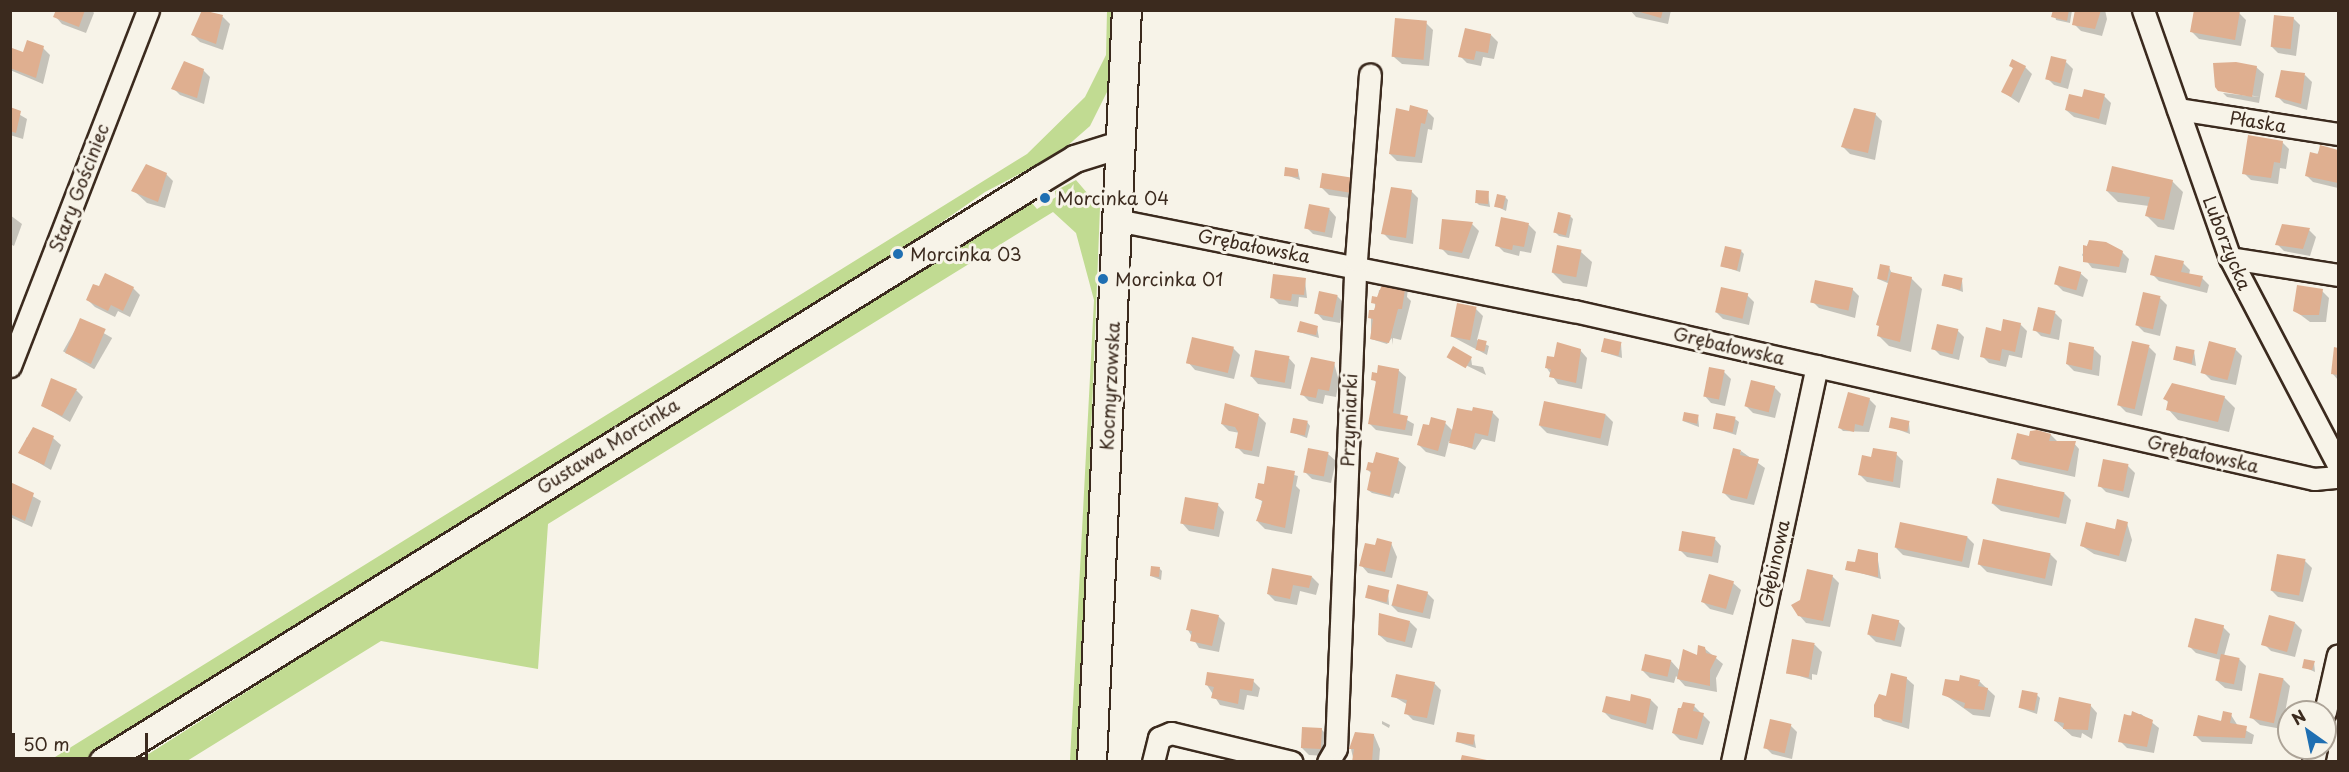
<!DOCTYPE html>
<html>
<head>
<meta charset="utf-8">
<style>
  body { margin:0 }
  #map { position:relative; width:2349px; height:772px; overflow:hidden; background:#f7f3e8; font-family:"Playpen Sans",sans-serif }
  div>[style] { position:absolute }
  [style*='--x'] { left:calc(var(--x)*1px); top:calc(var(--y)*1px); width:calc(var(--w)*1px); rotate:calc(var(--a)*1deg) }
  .green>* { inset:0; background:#c1db92 }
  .shadow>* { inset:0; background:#0003; transform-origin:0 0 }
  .building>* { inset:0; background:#dfaf90; transform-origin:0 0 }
  .roads { filter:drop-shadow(2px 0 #3b2a1e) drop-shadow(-2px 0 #3b2a1e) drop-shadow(0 2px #3b2a1e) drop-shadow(0 -2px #3b2a1e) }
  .minor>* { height:21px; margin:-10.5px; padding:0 10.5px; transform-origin:10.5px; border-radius:10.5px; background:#f7f3e8 }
  .tertiary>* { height:26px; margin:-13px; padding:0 13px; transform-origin:13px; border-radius:13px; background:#f7f3e8 }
  .secondary>* { height:28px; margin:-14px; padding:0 14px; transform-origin:14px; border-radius:14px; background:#f7f3e8 }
  .dots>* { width:16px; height:16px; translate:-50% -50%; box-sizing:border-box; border:3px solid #f7f3e8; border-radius:50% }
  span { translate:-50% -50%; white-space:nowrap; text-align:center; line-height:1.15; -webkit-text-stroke:6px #f7f3e8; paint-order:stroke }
  .street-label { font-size:18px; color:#3b2a1e }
  .poi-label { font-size:18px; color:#3b2a1e }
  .left { translate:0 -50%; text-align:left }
  .frame { position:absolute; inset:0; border:12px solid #3b2a1e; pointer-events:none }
  .north { position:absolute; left:2277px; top:700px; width:60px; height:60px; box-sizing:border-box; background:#f7f3e8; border:2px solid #aca397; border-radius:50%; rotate:327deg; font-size:16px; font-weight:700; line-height:24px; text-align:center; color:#3b2a1e }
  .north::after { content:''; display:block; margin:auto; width:21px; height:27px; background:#1f6fb2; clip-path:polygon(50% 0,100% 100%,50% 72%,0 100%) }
  .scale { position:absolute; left:12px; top:733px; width:136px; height:27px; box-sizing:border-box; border:3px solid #3b2a1e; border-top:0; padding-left:8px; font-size:18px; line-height:21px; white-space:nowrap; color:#3b2a1e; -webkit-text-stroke:4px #f7f3e8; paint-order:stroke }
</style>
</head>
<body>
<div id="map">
  <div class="green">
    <i style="clip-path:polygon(1107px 11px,1115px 11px,1107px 92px,1090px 126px,1058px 154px,985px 192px,867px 274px,84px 761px,47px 762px,1027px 154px,1085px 97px,1106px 55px)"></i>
    <i style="clip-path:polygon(1076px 180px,1100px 208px,1078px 761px,1070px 761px,1094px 300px,1076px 233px,1053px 212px,548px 524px,538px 669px,381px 641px,187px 761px,136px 762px,552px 498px,1031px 202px,1037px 209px,1056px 197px,1055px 191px)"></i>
  </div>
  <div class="shadow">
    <i style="clip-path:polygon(58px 10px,92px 10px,94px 13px,86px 33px,62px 24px,55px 16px)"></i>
    <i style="clip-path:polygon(203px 10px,223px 17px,230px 24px,223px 50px,200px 42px,193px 35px)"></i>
    <i style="clip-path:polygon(1630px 10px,1671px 10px,1668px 24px,1636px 17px)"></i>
    <i style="clip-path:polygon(2054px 10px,2072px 10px,2070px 23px,2056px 20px)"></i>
    <i style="clip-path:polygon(2076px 10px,2105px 10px,2107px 19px,2102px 36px,2081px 31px,2074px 24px)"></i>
    <i style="clip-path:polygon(2195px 10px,2239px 13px,2246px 20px,2241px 46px,2199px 39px,2192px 32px)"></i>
    <i style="clip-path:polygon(2293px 18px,2300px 25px,2296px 56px,2278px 53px,2271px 46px)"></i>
    <i style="clip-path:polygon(1426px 23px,1433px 30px,1429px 66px,1402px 64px,1394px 57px)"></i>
    <i style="clip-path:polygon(1491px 35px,1498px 42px,1494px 59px,1483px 57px,1481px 66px,1467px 63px,1460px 56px)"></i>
    <i style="clip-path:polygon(43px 48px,50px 55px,43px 84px,10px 70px,13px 50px,23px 54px)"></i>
    <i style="clip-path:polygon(2066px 62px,2073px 69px,2068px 89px,2054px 85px,2047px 78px)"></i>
    <i style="clip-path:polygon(2011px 66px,2025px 67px,2032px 74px,2019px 103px,2003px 92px,2014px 69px)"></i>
    <i style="clip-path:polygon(2256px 67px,2264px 74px,2259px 103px,2227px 97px,2223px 93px,2260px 97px,2219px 90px)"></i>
    <i style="clip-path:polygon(203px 70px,210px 77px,204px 104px,180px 95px,173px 88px)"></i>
    <i style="clip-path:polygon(2305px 75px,2312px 82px,2307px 110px,2284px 103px,2277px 96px)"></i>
    <i style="clip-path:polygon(2104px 96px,2111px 103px,2106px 125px,2074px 117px,2066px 110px,2083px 99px)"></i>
    <i style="clip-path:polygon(10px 109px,27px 119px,23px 139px,10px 135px)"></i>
    <i style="clip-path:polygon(1427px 111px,1434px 118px,1432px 130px,1428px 129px,1422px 163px,1397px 161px,1390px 154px,1410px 112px)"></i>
    <i style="clip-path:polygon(1875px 114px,1882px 121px,1875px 160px,1850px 154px,1843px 147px)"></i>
    <i style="clip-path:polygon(2282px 142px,2289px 149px,2286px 169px,2280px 168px,2278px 184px,2251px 180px,2244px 173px)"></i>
    <i style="clip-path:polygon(2321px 147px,2338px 151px,2338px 188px,2313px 182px,2306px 175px)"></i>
    <i style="clip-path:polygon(1298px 170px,1300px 180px,1286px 175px)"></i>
    <i style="clip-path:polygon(166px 174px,173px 181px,165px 208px,147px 203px,133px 190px)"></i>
    <i style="clip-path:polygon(1352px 179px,1357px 199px,1329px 195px,1322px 188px)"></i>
    <i style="clip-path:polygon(2172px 181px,2183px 192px,2174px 230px,2158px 227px,2147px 216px,2149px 206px,2118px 202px,2107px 191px)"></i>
    <i style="clip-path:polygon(1411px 191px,1418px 198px,1413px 244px,1390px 240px,1383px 233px)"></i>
    <i style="clip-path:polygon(1488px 193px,1490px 207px,1479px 205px,1476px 202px)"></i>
    <i style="clip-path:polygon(1505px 197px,1508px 200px,1506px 211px,1496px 206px)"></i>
    <i style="clip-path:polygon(1329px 209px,1336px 217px,1332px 238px,1313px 234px,1306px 227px)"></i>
    <i style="clip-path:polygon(10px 215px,22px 224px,14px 246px,10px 244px)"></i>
    <i style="clip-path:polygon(1570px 216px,1573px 219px,1569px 238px,1559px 236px,1555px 232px)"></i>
    <i style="clip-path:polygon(1502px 219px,1529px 225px,1536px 232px,1531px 253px,1520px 251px,1519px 256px,1504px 252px,1497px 245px)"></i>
    <i style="clip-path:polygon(1472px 224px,1479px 231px,1469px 259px,1448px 255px,1441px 248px)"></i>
    <i style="clip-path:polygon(2309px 230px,2316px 237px,2310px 256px,2284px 251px,2277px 244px)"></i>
    <i style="clip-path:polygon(2089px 242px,2122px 252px,2129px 259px,2126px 273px,2092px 268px,2082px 255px)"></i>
    <i style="clip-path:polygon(1741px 251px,1744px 254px,1740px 272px,1722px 266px)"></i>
    <i style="clip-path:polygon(1581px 252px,1592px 262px,1587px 287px,1563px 283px,1552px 272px)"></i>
    <i style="clip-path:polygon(2183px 263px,2190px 270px,2189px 275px,2202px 278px,2209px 285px,2207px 293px,2159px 281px,2152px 274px)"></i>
    <i style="clip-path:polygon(1889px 267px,1892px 274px,1911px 278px,1922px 289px,1911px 352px,1889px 346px,1878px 335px,1890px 284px,1878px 279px)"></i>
    <i style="clip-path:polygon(2080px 273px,2088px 280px,2083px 297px,2063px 291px,2056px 284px)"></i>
    <i style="clip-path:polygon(1305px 280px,1307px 298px,1299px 297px,1298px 307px,1279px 304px,1272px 297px)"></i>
    <i style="clip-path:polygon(1962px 280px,1963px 292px,1943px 285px)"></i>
    <i style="clip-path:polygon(100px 288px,133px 288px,140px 295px,130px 317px,118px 311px,115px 317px,95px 307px,88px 300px)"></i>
    <i style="clip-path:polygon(1384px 288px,1408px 288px,1407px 297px,1411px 301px,1401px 340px,1393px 338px,1392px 345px,1392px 338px,1387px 344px,1371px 339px,1371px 311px,1376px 312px,1374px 298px,1378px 298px,1379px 290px,1387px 291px)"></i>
    <i style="clip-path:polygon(1852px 289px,1859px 296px,1855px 318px,1819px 308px,1812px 301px)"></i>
    <i style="clip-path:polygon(2322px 291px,2329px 298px,2326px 322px,2310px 322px,2294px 310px)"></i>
    <i style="clip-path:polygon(1747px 295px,1754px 302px,1749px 325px,1723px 319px,1716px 312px)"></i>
    <i style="clip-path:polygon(1337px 296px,1344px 303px,1340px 323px,1323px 320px,1316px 312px)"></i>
    <i style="clip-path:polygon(2160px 298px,2167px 305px,2160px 336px,2144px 332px,2137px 325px)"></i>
    <i style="clip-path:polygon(1476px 309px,1483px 316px,1477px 340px,1489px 346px,1487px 355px,1451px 336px)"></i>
    <i style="clip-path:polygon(2055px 313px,2062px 320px,2059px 340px,2041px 336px,2034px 329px)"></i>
    <i style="left:81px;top:320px;width:36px;height:36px;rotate:30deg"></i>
    <i style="clip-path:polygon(2020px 324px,2027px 331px,2022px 358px,2009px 355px,2006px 367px,1989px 363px,1982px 356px,2002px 332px)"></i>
    <i style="clip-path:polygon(1317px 327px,1319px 338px,1299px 332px)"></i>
    <i style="clip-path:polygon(1957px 330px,1964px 337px,1959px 360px,1940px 355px,1933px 348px)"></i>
    <i style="clip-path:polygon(1621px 343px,1622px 358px,1603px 352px)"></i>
    <i style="clip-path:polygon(2149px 347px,2156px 354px,2142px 416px,2126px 412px,2119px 405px)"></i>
    <i style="clip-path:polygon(1233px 348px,1240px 355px,1234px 379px,1195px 370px,1188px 362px)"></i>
    <i style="clip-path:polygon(2094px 349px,2101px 356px,2099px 376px,2074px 371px,2067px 364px)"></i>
    <i style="clip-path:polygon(2235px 349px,2242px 356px,2236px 385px,2211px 380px,2204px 373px)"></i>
    <i style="clip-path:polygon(2336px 349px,2338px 349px,2338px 380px,2332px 373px)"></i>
    <i style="clip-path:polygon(1580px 350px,1587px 358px,1582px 389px,1558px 384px,1546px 367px,1555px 359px)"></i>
    <i style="clip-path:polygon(2194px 351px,2196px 366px,2175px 360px)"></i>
    <i style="clip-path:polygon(1288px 357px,1295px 365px,1291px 389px,1258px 384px,1251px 376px)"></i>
    <i style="clip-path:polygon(1449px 357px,1471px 358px,1472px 365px,1483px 367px,1486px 375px)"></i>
    <i style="clip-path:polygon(1334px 363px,1339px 381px,1336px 397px,1325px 395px,1323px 404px,1309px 401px,1302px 394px)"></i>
    <i style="clip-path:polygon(1398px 370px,1406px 377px,1400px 416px,1414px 424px,1412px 436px,1376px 430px,1369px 423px,1377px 383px,1373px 379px)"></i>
    <i style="clip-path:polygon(1724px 372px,1731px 379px,1725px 406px,1711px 403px,1704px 395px)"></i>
    <i style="clip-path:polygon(1774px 387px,1781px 394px,1775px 418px,1753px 413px,1746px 406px)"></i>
    <i style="clip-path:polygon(76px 390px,83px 397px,70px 422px,43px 406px)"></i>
    <i style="clip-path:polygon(2224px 397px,2235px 408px,2229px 432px,2178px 420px,2168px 409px,2169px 403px,2165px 399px)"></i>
    <i style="clip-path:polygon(1869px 399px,1876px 406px,1869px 432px,1843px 431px,1840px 428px)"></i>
    <i style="clip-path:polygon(1226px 404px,1259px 416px,1266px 423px,1259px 457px,1244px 454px,1237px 447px,1240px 433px,1229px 431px,1222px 424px)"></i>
    <i style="clip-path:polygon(1458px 410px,1492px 412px,1499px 419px,1495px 442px,1482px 439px,1475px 450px,1449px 441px,1445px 457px,1426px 452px,1419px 445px,1430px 427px,1445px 423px,1453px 431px)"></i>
    <i style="clip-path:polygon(1606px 415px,1613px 422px,1608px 446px,1547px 433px,1540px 426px)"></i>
    <i style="clip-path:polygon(1698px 416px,1699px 427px,1683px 421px)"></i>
    <i style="clip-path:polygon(1735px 419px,1739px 422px,1736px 435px,1714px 428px)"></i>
    <i style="clip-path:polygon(1307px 422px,1310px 426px,1307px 438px,1291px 432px)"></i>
    <i style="clip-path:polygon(1909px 423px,1910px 434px,1891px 427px)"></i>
    <i style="clip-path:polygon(2051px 435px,2058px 442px,2073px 442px,2079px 449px,2075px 477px,2020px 465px,2013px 458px,2030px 438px)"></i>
    <i style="clip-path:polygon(27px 437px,53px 438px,61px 445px,51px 470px,20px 452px)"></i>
    <i style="clip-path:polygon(1741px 451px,1765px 468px,1754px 505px,1731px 500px,1724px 493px)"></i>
    <i style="clip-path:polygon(1328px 454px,1336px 461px,1331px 483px,1312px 479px,1305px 472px)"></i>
    <i style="clip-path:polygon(1896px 454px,1903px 461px,1900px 488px,1867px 482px,1860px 475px,1872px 458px)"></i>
    <i style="clip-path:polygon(1398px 460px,1406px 467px,1399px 494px,1395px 493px,1393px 498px,1372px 493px,1368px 490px,1372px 474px,1367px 469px)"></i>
    <i style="clip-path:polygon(2128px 466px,2135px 473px,2129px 498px,2106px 492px,2099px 485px)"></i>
    <i style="clip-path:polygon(1268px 468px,1298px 476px,1296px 486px,1300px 490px,1292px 534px,1265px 529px,1258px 522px,1262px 501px,1257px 498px,1265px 486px)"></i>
    <i style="clip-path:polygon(10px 483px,41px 501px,32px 527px,10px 517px)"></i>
    <i style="clip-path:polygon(2064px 493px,2071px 500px,2066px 524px,2001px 511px,1993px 504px)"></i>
    <i style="clip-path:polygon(1217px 504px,1224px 512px,1219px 537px,1189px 531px,1182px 523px)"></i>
    <i style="clip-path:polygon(2127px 523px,2132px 540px,2126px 562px,2094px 554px,2082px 546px)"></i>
    <i style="clip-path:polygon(1967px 537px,1974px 544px,1969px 568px,1903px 555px,1896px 548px)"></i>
    <i style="clip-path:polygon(1714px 538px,1721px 546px,1718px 563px,1687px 557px,1680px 550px)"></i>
    <i style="clip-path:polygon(1391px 543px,1397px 557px,1392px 578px,1368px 573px,1361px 565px,1380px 548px)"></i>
    <i style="clip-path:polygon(1877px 554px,1881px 579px,1847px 569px,1856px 564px)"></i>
    <i style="clip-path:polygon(2050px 554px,2057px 561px,2052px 586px,1987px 572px,1980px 565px)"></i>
    <i style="clip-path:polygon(2305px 561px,2312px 568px,2303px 602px,2278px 597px,2271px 590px)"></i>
    <i style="clip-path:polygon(1159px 568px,1162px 571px,1161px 580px,1151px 576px)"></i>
    <i style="clip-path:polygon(1832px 576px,1839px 583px,1830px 627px,1806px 623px,1799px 615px)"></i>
    <i style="clip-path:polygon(1312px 577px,1319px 584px,1316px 595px,1300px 591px,1297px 605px,1275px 601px,1268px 594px)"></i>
    <i style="clip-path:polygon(1733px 583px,1741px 590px,1733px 615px,1710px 609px,1703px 602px)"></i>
    <i style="clip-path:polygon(1388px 591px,1389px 605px,1367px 598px)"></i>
    <i style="clip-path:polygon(1427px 593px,1434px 600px,1430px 619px,1398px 612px,1391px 605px)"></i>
    <i style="clip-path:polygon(1218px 616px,1225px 623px,1219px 652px,1199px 648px,1188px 630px)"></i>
    <i style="clip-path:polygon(1898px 621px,1905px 628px,1901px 647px,1876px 642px,1869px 635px)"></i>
    <i style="clip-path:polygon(1410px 622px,1417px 629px,1412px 648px,1387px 642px,1379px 635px)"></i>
    <i style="clip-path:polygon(2295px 623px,2302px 630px,2295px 657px,2271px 651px,2264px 644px)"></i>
    <i style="clip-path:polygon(2223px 627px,2230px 634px,2224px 656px,2239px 659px,2246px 666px,2242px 691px,2225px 688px,2217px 681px,2221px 660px,2196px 653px,2189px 646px)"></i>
    <i style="clip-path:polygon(1793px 641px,1815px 645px,1822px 652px,1817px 675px,1812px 674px,1812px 680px,1787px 672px)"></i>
    <i style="clip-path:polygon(1704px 648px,1723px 664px,1716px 678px,1717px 692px,1685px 686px,1676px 676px,1674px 683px,1650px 678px,1643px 671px,1671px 661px,1680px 671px)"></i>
    <i style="clip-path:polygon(2314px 662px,2315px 672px,2304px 667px)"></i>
    <i style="clip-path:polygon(1906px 678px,1914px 685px,1909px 729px,1883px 721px,1876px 714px)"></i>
    <i style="clip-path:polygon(2283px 679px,2290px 686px,2282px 729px,2260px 725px,2252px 718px)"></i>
    <i style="clip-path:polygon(1253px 681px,1260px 688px,1258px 697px,1247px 695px,1244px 710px,1220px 705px,1207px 685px)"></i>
    <i style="clip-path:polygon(1979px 681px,1995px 696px,1990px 717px,1973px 715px,1944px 694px,1960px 683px)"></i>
    <i style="clip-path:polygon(1434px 683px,1441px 690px,1434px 725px,1413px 720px,1406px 713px,1408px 705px,1393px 696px)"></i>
    <i style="clip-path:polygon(2037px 695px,2040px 698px,2037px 714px,2020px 708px)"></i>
    <i style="clip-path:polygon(1651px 700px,1658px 707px,1653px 730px,1611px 719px,1604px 712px)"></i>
    <i style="clip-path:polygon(2090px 705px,2097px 713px,2092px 739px,2082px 733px,2081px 738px,2072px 736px,2055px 721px)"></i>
    <i style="clip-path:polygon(1694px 706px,1710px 722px,1703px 745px,1680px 740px,1673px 733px)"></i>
    <i style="clip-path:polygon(2141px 714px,2159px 728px,2154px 753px,2127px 748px,2120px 741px,2125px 716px)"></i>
    <i style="clip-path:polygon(2231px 715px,2238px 726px,2254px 735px,2252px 744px,2202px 742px,2195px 735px)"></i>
    <i style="clip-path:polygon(1382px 721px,1390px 725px,1389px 728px,1382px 724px)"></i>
    <i style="clip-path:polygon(1790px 725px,1797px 732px,1792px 759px,1772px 754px,1765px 747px)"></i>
    <i style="clip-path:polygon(1321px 729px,1328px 736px,1327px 756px,1309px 755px,1302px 748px)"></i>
    <i style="clip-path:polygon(1374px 735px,1380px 749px,1379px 762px,1354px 762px,1351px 749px)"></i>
    <i style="clip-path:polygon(1474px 737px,1476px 748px,1457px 742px)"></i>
  </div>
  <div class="building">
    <i style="clip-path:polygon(56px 10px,85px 10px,79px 27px,53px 17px)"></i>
    <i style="clip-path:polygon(202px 10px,223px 15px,216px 44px,191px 35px)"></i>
    <i style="clip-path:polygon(1633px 10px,1663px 10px,1661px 18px)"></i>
    <i style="clip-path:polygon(2053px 10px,2069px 10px,2067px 21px,2051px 17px)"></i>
    <i style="clip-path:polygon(2075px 10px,2101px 10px,2095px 29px,2072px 25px)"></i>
    <i style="clip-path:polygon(2194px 10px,2240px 11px,2235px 40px,2190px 32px)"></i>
    <i style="left:2274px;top:15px;width:20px;height:32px;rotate:6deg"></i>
    <i style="left:1395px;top:18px;width:32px;height:39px;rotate:5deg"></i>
    <i style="clip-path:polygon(1465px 28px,1491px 34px,1488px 53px,1476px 51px,1474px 60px,1458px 57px)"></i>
    <i style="clip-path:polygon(27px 40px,44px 46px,36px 78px,10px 68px,12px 48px,23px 52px)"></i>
    <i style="left:2051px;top:56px;width:16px;height:24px;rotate:14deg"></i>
    <i style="clip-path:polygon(2012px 59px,2026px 66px,2011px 97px,2001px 92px,2013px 68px,2009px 66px)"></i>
    <i style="clip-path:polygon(184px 61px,204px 69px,197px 98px,171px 89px)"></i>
    <i style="clip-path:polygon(2236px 62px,2257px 66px,2252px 97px,2218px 91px,2215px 87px,2213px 63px)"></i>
    <i style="clip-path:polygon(2281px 70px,2305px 73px,2301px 104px,2275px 97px)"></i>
    <i style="clip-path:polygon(2084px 89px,2105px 94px,2099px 119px,2065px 110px,2069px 94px,2082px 97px)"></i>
    <i style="clip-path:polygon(1410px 105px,1428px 110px,1425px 124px,1421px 123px,1415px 157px,1389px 154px,1396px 108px,1409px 111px)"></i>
    <i style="clip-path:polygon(10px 107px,21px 111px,16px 133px,10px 131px)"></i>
    <i style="clip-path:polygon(1854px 108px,1876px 113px,1868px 153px,1841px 147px)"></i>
    <i style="clip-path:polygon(2248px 135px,2283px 141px,2280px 163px,2274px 162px,2271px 178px,2242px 174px)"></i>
    <i style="clip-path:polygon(2320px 145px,2338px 150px,2338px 183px,2305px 176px,2310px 152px,2318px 154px)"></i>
    <i style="clip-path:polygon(146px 164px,167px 173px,158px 202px,131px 191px)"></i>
    <i style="clip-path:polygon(2112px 166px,2173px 180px,2164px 220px,2145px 216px,2150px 197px,2106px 191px)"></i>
    <i style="clip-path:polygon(1285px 167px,1298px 169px,1298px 177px,1284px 176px)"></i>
    <i style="left:1322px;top:173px;width:31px;height:15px;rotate:9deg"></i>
    <i style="clip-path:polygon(1391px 187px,1412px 190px,1406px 238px,1381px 234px)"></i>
    <i style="left:1476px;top:190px;width:13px;height:13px;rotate:4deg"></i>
    <i style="left:1497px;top:194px;width:9px;height:13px;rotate:13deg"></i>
    <i style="left:1309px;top:204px;width:21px;height:25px;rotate:11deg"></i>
    <i style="left:1558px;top:212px;width:13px;height:21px;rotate:13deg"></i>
    <i style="clip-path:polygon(1501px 217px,1529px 223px,1524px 247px,1513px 245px,1512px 250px,1495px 246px)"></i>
    <i style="clip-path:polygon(1442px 219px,1473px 222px,1462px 253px,1439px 249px)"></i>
    <i style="clip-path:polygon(2282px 224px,2310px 228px,2303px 249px,2275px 245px)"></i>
    <i style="clip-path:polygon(2089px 240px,2106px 242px,2123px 251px,2119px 267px,2083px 262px,2083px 245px,2087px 246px)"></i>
    <i style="left:1557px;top:245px;width:25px;height:28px;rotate:11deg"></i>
    <i style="left:1725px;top:246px;width:17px;height:21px;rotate:13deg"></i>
    <i style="clip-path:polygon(2155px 255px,2184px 261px,2181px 272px,2203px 276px,2200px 287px,2150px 275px)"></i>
    <i style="left:1880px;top:264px;width:10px;height:15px;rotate:11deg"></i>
    <i style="left:2059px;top:266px;width:23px;height:19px;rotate:15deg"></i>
    <i style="clip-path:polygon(1891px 272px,1912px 277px,1900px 342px,1877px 336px,1879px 326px,1876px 325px)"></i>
    <i style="clip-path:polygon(105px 273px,134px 287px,123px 311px,111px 305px,108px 311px,86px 300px,93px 284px,99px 286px)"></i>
    <i style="clip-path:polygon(1273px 274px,1306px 278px,1304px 295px,1292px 294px,1291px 301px,1270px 298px)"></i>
    <i style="left:1944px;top:274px;width:19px;height:12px;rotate:12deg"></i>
    <i style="clip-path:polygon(1384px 280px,1406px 283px,1402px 309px,1398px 309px,1389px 343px,1370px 339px,1373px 319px,1368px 318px,1369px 310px,1374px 310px,1376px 304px,1371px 303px,1372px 296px,1377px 297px)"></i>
    <i style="left:1815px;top:280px;width:39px;height:23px;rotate:12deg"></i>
    <i style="clip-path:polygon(2297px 285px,2323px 289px,2319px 315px,2301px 315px,2293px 311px)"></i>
    <i style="left:1721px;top:287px;width:28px;height:26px;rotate:13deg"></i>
    <i style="left:1319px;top:291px;width:19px;height:23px;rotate:12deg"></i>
    <i style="left:2143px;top:292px;width:18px;height:34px;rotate:13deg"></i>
    <i style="left:1457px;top:303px;width:20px;height:34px;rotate:11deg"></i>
    <i style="left:2038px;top:307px;width:18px;height:24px;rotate:13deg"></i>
    <i style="left:80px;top:318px;width:28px;height:38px;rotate:23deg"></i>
    <i style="clip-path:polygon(2003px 319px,2021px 323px,2015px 352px,2002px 349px,2000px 361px,1980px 357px,1986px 327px,2001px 331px)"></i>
    <i style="clip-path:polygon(1300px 321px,1318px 326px,1316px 335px,1297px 332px)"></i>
    <i style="left:1937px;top:324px;width:22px;height:26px;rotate:13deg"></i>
    <i style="left:1192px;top:337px;width:43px;height:27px;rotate:13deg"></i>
    <i style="left:1604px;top:338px;width:18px;height:14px;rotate:13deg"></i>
    <i style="left:1478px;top:339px;width:9px;height:11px;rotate:13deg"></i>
    <i style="left:2132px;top:341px;width:18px;height:66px;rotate:13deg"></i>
    <i style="left:2209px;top:341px;width:28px;height:33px;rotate:15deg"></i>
    <i style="clip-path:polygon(1557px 342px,1581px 349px,1576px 383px,1549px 377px,1551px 369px,1545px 368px,1547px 356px,1554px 357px)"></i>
    <i style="clip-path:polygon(2069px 342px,2094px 347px,2092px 370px,2066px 364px)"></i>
    <i style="left:1453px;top:346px;width:22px;height:13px;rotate:30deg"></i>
    <i style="left:2176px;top:346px;width:19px;height:14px;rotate:12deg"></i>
    <i style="clip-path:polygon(2334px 347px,2338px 348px,2338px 375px,2331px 374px)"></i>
    <i style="left:1255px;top:350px;width:35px;height:27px;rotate:10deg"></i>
    <i style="clip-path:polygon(1311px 357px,1335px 362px,1329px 391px,1318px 389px,1316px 398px,1300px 395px)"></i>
    <i style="clip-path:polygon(1378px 365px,1399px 369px,1393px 413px,1408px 416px,1405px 430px,1368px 424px,1376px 381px,1371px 380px,1372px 372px,1377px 373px)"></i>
    <i style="left:1709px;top:367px;width:16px;height:30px;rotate:11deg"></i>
    <i style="clip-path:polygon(51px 378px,77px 389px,62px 416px,41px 406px)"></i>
    <i style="left:1751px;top:380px;width:25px;height:27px;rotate:14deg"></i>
    <i style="clip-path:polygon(2172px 383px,2225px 396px,2218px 422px,2166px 410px,2168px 401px,2163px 399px)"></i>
    <i style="clip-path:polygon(1848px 392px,1870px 398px,1863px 426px,1855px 424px,1854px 432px,1838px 428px)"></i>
    <i style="left:1544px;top:401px;width:63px;height:25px;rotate:12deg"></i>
    <i style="clip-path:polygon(1225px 403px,1259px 414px,1252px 451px,1235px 448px,1238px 432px,1235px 427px,1221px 424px)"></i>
    <i style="clip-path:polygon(1473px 407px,1493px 411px,1488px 436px,1475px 433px,1472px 448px,1449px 443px,1457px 408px,1472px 411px)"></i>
    <i style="left:1684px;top:412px;width:15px;height:9px;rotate:11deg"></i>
    <i style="left:1716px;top:413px;width:20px;height:16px;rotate:11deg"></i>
    <i style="clip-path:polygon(1431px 417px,1446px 421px,1438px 451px,1417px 445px,1423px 424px,1429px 425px)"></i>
    <i style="left:1891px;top:417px;width:19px;height:11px;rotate:12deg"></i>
    <i style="left:1293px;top:418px;width:15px;height:15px;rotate:11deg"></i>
    <i style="clip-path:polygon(33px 427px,54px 436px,44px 465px,18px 453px)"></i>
    <i style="clip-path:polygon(2037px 430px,2051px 434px,2049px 441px,2076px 441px,2068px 471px,2011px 459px,2017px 433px,2029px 436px,2030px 431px)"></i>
    <i style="left:1308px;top:448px;width:21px;height:25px;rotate:11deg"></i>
    <i style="clip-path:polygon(1733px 448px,1741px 450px,1740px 455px,1759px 459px,1747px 499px,1722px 493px)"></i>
    <i style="clip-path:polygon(1873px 448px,1897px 452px,1893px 482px,1858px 475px,1862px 455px,1871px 457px)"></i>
    <i style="clip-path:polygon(1376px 452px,1399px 458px,1390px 496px,1367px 490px,1371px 471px,1366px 470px,1368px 462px,1373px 463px)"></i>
    <i style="left:2103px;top:459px;width:26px;height:28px;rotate:11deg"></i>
    <i style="clip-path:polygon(1267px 466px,1295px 471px,1285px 528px,1256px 521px,1263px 501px,1255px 498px,1258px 483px,1264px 484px)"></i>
    <i style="left:1997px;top:478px;width:69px;height:26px;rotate:12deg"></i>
    <i style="clip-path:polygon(10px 482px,34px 493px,25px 521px,10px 514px)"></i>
    <i style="left:1185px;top:497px;width:34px;height:27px;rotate:10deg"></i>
    <i style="clip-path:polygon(2117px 519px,2128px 522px,2119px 556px,2080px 546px,2086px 522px,2115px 529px)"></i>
    <i style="left:1900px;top:522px;width:69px;height:26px;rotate:12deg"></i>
    <i style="left:1682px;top:531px;width:34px;height:20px;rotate:10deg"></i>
    <i style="clip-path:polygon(1377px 538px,1392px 542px,1385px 572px,1359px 566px,1365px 543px,1375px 545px)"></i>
    <i style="left:1983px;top:539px;width:69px;height:26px;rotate:12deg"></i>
    <i style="clip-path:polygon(1858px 549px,1878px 553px,1878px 577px,1845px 570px,1847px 561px,1855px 562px)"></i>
    <i style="left:2277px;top:554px;width:29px;height:37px;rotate:10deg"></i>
    <i style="left:1151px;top:566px;width:9px;height:10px;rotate:6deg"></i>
    <i style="clip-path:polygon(1272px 568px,1312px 576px,1309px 588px,1293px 585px,1290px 599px,1267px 594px)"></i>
    <i style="clip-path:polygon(1807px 569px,1833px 575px,1823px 621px,1798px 616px,1791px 605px,1800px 600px)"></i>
    <i style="left:1709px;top:574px;width:26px;height:29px;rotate:16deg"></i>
    <i style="left:1397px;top:584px;width:32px;height:22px;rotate:14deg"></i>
    <i style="left:1368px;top:585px;width:22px;height:13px;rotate:13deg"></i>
    <i style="clip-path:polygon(1191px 609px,1219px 615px,1212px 646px,1190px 641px,1192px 631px,1186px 630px)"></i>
    <i style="clip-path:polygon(1379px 613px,1410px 621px,1405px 642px,1378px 635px)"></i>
    <i style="left:1872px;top:614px;width:28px;height:21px;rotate:13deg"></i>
    <i style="left:2269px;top:615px;width:27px;height:31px;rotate:15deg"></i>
    <i style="left:2195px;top:618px;width:30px;height:30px;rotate:14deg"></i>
    <i style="left:1792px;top:639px;width:23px;height:35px;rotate:10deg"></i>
    <i style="clip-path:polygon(1698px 645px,1705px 647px,1706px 653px,1717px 656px,1710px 670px,1710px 686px,1677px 679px,1683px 649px,1697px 655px)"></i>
    <i style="left:1645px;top:654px;width:27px;height:17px;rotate:13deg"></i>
    <i style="left:2221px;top:654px;width:19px;height:27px;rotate:12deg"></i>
    <i style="clip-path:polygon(2304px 659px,2315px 661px,2312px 670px,2302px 668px)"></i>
    <i style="clip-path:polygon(1207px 672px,1254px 679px,1252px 691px,1240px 689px,1238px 704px,1211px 698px,1214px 687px,1205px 685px)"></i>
    <i style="clip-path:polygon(1891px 673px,1907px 677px,1902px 723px,1874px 717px,1874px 705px,1879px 694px,1886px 696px)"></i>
    <i style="left:2259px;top:673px;width:25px;height:46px;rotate:12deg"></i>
    <i style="clip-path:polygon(1396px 674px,1435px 682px,1427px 718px,1404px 714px,1407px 700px,1391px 697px)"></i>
    <i style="clip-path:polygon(1960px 675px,1980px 680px,1978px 686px,1988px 688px,1984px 710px,1964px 708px,1965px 703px,1942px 695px,1945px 679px,1959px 681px)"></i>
    <i style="left:2022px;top:690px;width:16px;height:18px;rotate:11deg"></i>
    <i style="clip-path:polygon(1631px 694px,1651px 699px,1646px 724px,1602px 712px,1606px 696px,1630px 701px)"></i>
    <i style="clip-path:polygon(2059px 697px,2091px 704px,2088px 730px,2063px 729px,2064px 723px,2054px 721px)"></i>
    <i style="clip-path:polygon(1683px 702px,1695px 704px,1693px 711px,1704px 713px,1697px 739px,1672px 733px,1678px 708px,1681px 708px)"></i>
    <i style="clip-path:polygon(2132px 711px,2153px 720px,2147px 747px,2118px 742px,2124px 714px,2131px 716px)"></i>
    <i style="clip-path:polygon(2223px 711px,2232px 713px,2230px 723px,2247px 726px,2245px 738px,2193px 736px,2198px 715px,2221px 721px)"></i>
    <i style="left:1770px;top:719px;width:22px;height:30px;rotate:13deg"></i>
    <i style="left:1302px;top:727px;width:20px;height:21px;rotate:3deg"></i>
    <i style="clip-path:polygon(1355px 732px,1374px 734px,1372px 762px,1352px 762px,1354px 749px,1349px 749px)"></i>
    <i style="left:1457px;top:732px;width:18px;height:10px;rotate:9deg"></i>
    <i style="clip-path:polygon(1462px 755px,1487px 760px,1487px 762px,1460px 762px)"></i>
  </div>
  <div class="roads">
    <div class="minor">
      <i style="--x:2143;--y:10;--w:263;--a:70.7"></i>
      <i style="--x:2230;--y:258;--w:233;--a:62.4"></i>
      <i style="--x:2178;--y:109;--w:162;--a:8.9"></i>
      <i style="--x:1117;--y:220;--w:466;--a:11.3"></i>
      <i style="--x:1574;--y:311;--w:759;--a:12.79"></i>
      <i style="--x:2314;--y:479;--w:24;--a:-5"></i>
      <i style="--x:2230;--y:258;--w:109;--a:8.9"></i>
      <i style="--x:10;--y:366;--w:382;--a:-68.8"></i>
      <i style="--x:2325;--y:712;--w:58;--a:-77.2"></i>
      <i style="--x:1153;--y:762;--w:25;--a:-76"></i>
      <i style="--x:1159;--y:738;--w:13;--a:-23"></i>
      <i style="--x:1171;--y:733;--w:124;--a:13.5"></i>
      <i style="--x:1328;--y:762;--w:16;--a:-60"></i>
      <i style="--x:1336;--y:748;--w:488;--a:-87.7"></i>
      <i style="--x:1356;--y:260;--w:186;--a:-85.7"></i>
      <i style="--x:1732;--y:762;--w:405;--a:-77.9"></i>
      <i style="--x:2313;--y:762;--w:14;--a:-78"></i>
    </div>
    <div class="tertiary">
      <i style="--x:103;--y:762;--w:1105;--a:-31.84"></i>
      <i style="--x:1042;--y:179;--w:39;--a:-31"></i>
      <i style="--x:1075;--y:159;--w:47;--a:-17.3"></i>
    </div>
    <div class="secondary">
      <i style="--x:1092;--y:762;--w:753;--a:-87.34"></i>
    </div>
  </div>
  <div class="dots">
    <i style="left:1045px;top:198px;background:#1f6fb2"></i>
    <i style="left:898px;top:254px;background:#1f6fb2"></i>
    <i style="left:1103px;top:279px;background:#1f6fb2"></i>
  </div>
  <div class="street-label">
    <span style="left:2258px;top:122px;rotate:9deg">Płaska</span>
    <span style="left:79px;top:188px;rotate:-69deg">Stary Gościniec</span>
    <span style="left:2227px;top:243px;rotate:68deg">Luborzycka</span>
    <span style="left:1254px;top:246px;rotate:11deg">Grębałowska</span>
    <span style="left:1729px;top:346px;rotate:13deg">Grębałowska</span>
    <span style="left:1110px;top:386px;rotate:-87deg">Kocmyrzowska</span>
    <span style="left:1349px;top:420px;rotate:-88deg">Przymiarki</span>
    <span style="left:608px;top:446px;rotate:-32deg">Gustawa Morcinka</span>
    <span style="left:2203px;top:454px;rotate:13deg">Grębałowska</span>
    <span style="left:1774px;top:564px;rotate:-78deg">Głębinowa</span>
  </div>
  <div class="poi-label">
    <span class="left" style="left:1057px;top:198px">Morcinka 04</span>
    <span class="left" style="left:910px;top:254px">Morcinka 03</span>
    <span class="left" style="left:1115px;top:279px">Morcinka 01</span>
  </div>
  <div class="frame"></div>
  <div class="north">N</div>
  <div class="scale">50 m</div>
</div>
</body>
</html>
